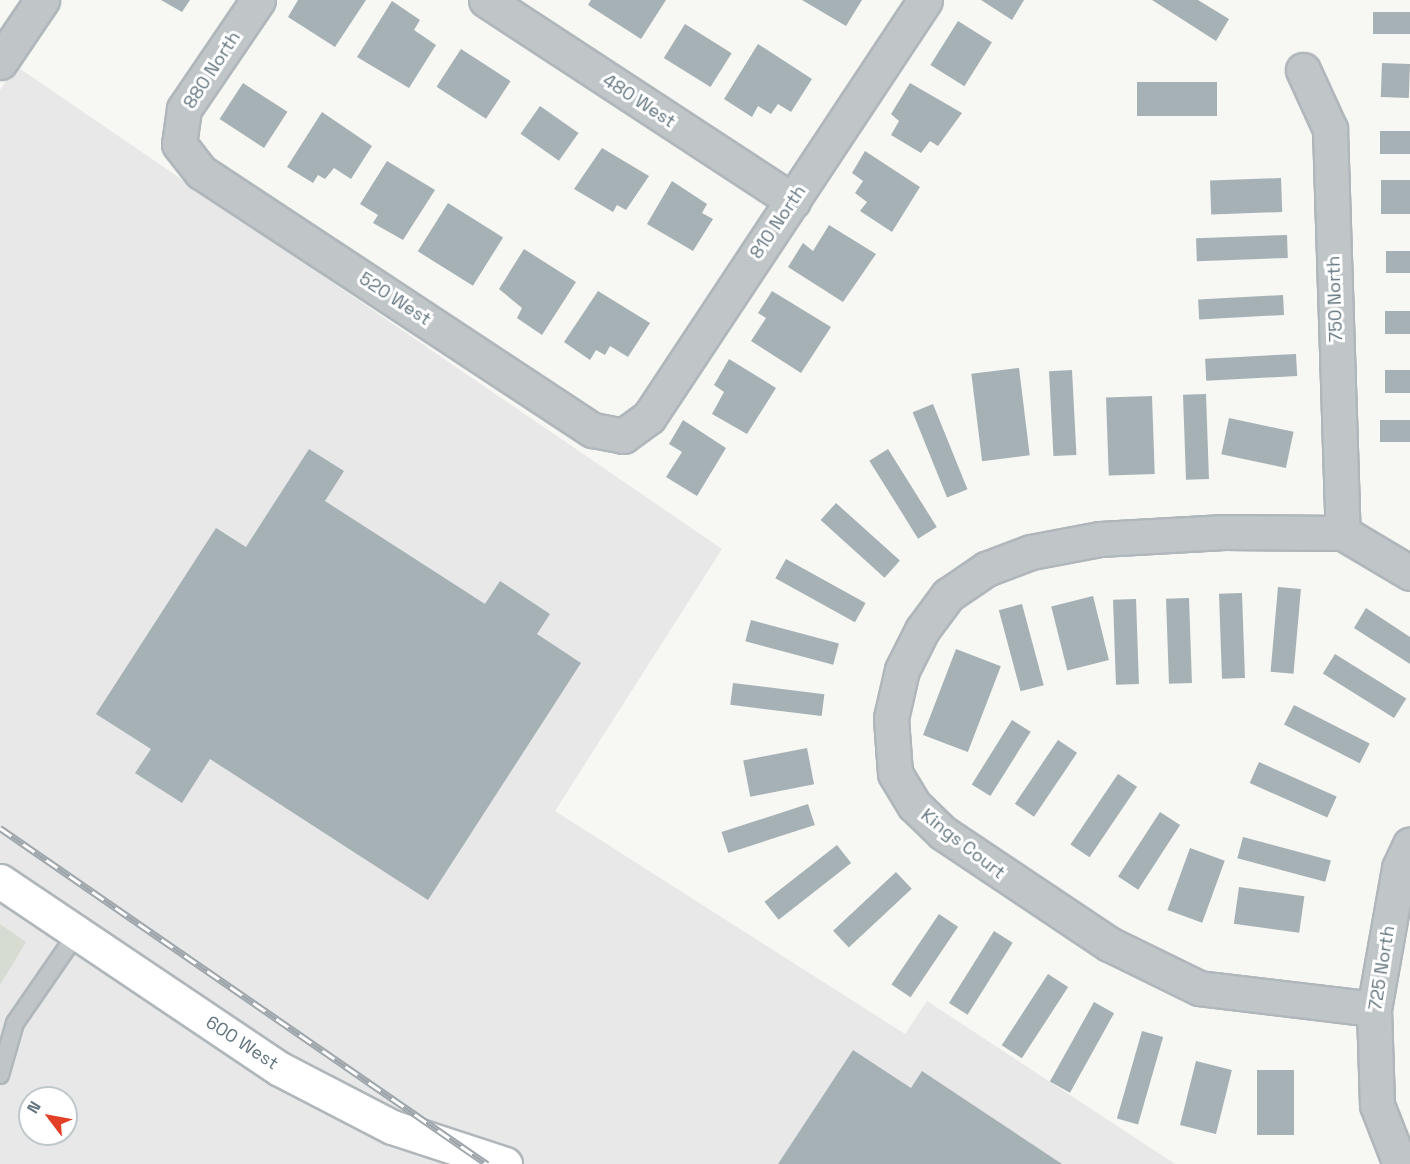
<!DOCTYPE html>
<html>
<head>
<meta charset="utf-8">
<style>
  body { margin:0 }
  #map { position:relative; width:1410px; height:1164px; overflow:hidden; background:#f7f7f4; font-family:"Space Grotesk",sans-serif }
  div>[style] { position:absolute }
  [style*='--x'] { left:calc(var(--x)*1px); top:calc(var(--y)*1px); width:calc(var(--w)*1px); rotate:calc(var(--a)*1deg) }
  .built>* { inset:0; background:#e7e8e7 }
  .green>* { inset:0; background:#d7dcd3 }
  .building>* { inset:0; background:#a6b1b5; transform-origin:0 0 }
  .roads { filter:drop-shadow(2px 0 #b0b7bb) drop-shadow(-2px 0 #b0b7bb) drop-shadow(0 2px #b0b7bb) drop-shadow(0 -2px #b0b7bb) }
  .service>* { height:16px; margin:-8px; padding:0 8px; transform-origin:8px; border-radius:8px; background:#c0c5c8 }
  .minor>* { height:33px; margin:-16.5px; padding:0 16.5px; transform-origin:16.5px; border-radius:16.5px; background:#c0c5c8 }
  .secondary>* { height:33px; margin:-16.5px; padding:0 16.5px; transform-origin:16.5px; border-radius:16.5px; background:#fff }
  .rail>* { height:7px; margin-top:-3.5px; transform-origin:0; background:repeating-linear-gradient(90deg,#fff 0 14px,#9fa7ac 0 28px); box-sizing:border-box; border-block:2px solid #9fa7ac }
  span { translate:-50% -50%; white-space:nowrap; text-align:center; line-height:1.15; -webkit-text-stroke:6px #fff; paint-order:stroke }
  .street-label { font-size:18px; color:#62757f }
  .north { position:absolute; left:18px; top:1086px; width:60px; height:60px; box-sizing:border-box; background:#fff; border:2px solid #c0c8cc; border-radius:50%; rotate:302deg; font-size:16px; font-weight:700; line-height:24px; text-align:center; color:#62757f }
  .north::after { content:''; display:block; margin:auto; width:21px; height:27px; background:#e33f27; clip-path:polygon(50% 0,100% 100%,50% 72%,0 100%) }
</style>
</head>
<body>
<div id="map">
  <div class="built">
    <i style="clip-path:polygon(evenodd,16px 66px,722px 549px,555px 811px,905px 1034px,927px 1001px,1175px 1164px,0 1164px,0 90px,16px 66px,30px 1098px,66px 1098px,66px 1134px,30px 1134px,30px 1098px)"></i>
  </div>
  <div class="green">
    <i style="clip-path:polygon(0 924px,26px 942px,0 985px)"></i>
  </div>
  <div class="building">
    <i style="clip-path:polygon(161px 0,190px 0,182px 12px)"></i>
    <i style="clip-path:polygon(298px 0,366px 0,335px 47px,288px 17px)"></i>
    <i style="clip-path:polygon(591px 0,666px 0,641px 39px,588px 5px)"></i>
    <i style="clip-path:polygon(802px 0,862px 0,846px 26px)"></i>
    <i style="clip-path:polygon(981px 0,1024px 0,1012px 20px)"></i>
    <i style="clip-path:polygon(1152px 0,1198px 0,1229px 19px,1216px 41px)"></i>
    <i style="clip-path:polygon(392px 1px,420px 20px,414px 30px,436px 45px,409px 88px,357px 57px)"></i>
    <i style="left:1410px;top:12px;width:22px;height:37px;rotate:90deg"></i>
    <i style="left:958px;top:21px;width:40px;height:52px;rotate:32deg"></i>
    <i style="left:685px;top:24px;width:55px;height:40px;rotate:32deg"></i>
    <i style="clip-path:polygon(758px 44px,812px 79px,791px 112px,778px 104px,771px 114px,758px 106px,752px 117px,724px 99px)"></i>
    <i style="left:461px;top:49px;width:59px;height:45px;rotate:33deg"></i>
    <i style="left:1382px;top:63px;width:28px;height:34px;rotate:2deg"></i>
    <i style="left:1217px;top:82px;width:34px;height:80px;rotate:90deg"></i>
    <i style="left:243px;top:83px;width:53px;height:43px;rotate:33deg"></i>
    <i style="clip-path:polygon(910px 83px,962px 113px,938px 146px,930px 141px,921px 153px,891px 135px,899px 121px,891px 114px)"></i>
    <i style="left:540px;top:106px;width:47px;height:34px;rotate:35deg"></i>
    <i style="clip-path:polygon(322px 112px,372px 146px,351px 179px,334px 168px,325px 179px,318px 175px,313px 183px,287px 167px)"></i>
    <i style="left:1410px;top:131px;width:23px;height:30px;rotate:90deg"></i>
    <i style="clip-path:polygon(602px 148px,649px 176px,626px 210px,617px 205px,613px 212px,574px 189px)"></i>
    <i style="clip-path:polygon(865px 151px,920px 187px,892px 232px,860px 211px,867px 202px,855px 193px,863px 181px,852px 173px)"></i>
    <i style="clip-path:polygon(387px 161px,435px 190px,403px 240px,373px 223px,378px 215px,360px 204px)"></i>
    <i style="left:1281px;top:178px;width:34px;height:71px;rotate:88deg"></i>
    <i style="left:1410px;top:180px;width:34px;height:29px;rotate:90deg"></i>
    <i style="clip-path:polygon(672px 181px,707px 204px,702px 213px,713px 219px,693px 251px,647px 224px)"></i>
    <i style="left:448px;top:203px;width:65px;height:57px;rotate:32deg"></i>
    <i style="clip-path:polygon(829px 225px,876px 254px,843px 302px,788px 267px,803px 243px,813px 251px)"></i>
    <i style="left:1287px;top:235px;width:23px;height:91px;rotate:88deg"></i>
    <i style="clip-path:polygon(524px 249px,576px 282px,542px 335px,517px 318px,522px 308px,499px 289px)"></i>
    <i style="left:1410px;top:251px;width:22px;height:24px;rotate:90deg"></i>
    <i style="clip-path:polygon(598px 291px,650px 323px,628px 357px,610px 346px,605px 355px,596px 350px,590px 360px,564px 342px)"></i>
    <i style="clip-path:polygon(772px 291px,831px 327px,801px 373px,751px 341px,766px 318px,758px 313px)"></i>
    <i style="left:1283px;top:295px;width:20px;height:85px;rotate:87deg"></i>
    <i style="left:1410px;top:311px;width:23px;height:25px;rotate:90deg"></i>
    <i style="left:1296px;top:354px;width:22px;height:91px;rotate:87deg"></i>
    <i style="clip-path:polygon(729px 359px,776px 388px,747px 434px,712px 414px,724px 392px,714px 385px)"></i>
    <i style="left:1019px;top:368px;width:88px;height:48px;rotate:83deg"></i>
    <i style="left:1072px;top:370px;width:85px;height:23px;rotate:87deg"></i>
    <i style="left:1410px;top:370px;width:23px;height:25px;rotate:90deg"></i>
    <i style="left:1206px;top:394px;width:85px;height:23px;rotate:88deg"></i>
    <i style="left:1152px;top:396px;width:78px;height:46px;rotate:88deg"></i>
    <i style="left:933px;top:404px;width:92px;height:22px;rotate:68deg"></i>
    <i style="left:1229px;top:418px;width:66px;height:37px;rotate:12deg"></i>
    <i style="clip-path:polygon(683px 420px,726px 448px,697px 496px,666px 477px,682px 452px,669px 444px)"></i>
    <i style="left:1410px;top:420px;width:22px;height:30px;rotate:90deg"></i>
    <i style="clip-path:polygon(309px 449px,344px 471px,325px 501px,485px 604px,500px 581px,550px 614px,537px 634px,581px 663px,428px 900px,210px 759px,182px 803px,135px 773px,151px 749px,96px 714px,216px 528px,246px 547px)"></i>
    <i style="left:888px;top:449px;width:92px;height:22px;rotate:58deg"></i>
    <i style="left:836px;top:503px;width:86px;height:23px;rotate:42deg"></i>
    <i style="left:786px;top:559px;width:91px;height:22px;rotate:29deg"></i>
    <i style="left:1278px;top:587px;width:23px;height:85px;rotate:5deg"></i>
    <i style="left:1242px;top:593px;width:85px;height:23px;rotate:88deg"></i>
    <i style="left:1093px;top:596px;width:66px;height:43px;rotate:76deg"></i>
    <i style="left:1189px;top:598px;width:85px;height:23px;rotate:88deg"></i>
    <i style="left:1136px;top:599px;width:85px;height:23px;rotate:88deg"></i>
    <i style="left:1022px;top:604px;width:84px;height:24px;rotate:75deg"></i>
    <i style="clip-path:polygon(1366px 608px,1410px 637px,1410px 664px,1354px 628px)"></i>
    <i style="left:751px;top:620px;width:91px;height:22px;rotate:15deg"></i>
    <i style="left:956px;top:649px;width:48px;height:92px;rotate:21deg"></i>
    <i style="left:1335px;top:654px;width:84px;height:23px;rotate:32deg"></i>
    <i style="left:733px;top:683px;width:92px;height:22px;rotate:7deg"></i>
    <i style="left:1294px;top:705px;width:85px;height:22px;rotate:27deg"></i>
    <i style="left:1012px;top:720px;width:22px;height:76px;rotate:32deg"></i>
    <i style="left:1058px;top:740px;width:23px;height:77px;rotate:34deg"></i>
    <i style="left:807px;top:748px;width:37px;height:65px;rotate:79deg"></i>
    <i style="left:1259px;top:762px;width:85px;height:23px;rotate:24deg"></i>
    <i style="left:1118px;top:774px;width:23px;height:85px;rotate:34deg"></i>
    <i style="left:808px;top:804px;width:22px;height:91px;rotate:72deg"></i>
    <i style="left:1160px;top:812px;width:24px;height:77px;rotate:33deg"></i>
    <i style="left:1243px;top:837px;width:91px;height:22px;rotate:15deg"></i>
    <i style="left:837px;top:845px;width:23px;height:92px;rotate:52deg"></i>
    <i style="left:1190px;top:848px;width:37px;height:66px;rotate:20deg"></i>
    <i style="left:896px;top:872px;width:23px;height:86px;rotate:47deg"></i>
    <i style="left:1239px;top:887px;width:66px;height:37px;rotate:8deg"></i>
    <i style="left:939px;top:914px;width:23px;height:85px;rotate:34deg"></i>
    <i style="left:994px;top:931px;width:22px;height:85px;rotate:32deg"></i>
    <i style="left:1048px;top:974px;width:24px;height:85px;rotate:33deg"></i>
    <i style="left:1094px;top:1002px;width:23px;height:91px;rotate:29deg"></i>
    <i style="left:1142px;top:1031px;width:22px;height:91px;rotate:16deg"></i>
    <i style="clip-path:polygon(853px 1050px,911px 1088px,922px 1071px,1062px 1164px,778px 1164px)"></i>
    <i style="left:1196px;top:1061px;width:37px;height:66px;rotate:14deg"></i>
    <i style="left:1257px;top:1070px;width:37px;height:65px"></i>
  </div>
  <div class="roads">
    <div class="service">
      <i style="--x:0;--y:1075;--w:54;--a:-73.9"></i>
      <i style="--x:15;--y:1023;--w:106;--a:-55.4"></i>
    </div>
    <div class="minor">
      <i style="--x:258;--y:0;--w:132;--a:124.2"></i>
      <i style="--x:184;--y:109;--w:35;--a:98"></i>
      <i style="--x:179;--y:144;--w:36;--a:52"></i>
      <i style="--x:201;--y:172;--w:469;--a:33.4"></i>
      <i style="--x:593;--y:430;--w:31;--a:11"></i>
      <i style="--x:623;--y:436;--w:32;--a:-36"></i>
      <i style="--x:649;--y:417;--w:500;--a:-56.5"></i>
      <i style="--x:486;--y:0;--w:367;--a:33.2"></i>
      <i style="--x:0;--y:62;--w:75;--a:-55.9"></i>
      <i style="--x:1303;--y:70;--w:65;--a:65.4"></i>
      <i style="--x:1330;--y:129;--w:404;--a:88.2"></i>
      <i style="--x:1374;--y:1009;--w:176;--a:-173.2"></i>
      <i style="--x:1199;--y:988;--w:100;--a:-153.9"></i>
      <i style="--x:1109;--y:944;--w:200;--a:-146.2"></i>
      <i style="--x:943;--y:833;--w:40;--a:-136"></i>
      <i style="--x:914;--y:805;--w:37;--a:-121"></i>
      <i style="--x:895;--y:773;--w:55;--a:-94.2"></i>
      <i style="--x:891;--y:718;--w:49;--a:-77.1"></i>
      <i style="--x:902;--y:670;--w:45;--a:-63.4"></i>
      <i style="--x:922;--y:630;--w:44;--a:-53.4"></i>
      <i style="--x:948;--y:595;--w:46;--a:-34.4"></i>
      <i style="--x:986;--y:569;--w:48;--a:-20.7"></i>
      <i style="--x:1031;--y:552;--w:70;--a:-10.7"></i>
      <i style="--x:1100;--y:539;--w:124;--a:-3.2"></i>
      <i style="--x:1224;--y:532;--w:119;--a:0.5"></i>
      <i style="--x:1343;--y:533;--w:78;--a:30.8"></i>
      <i style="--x:1400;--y:1164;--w:63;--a:-111.3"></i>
      <i style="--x:1377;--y:1105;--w:96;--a:-91.8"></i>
      <i style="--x:1374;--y:1009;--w:143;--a:-79.9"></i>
      <i style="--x:1399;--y:868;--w:26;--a:-65"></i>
    </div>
    <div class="secondary">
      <i style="--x:0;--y:881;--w:337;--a:33.9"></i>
      <i style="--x:280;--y:1069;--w:126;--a:27.4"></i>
      <i style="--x:392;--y:1127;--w:119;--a:18.1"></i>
    </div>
  </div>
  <div class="rail">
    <i style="--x:0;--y:828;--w:592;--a:34.6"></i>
  </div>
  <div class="street-label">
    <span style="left:212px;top:70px;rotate:-57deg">880 North</span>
    <span style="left:639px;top:101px;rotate:33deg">480 West</span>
    <span style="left:778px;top:222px;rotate:-56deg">810 North</span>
    <span style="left:395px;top:299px;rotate:33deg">520 West</span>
    <span style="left:1335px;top:299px;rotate:-92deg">750 North</span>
    <span style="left:963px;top:844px;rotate:38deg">Kings Court</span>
    <span style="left:1382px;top:968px;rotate:-81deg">725 North</span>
    <span style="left:242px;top:1043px;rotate:33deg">600 West</span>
  </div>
  <div class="north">N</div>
</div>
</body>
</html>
